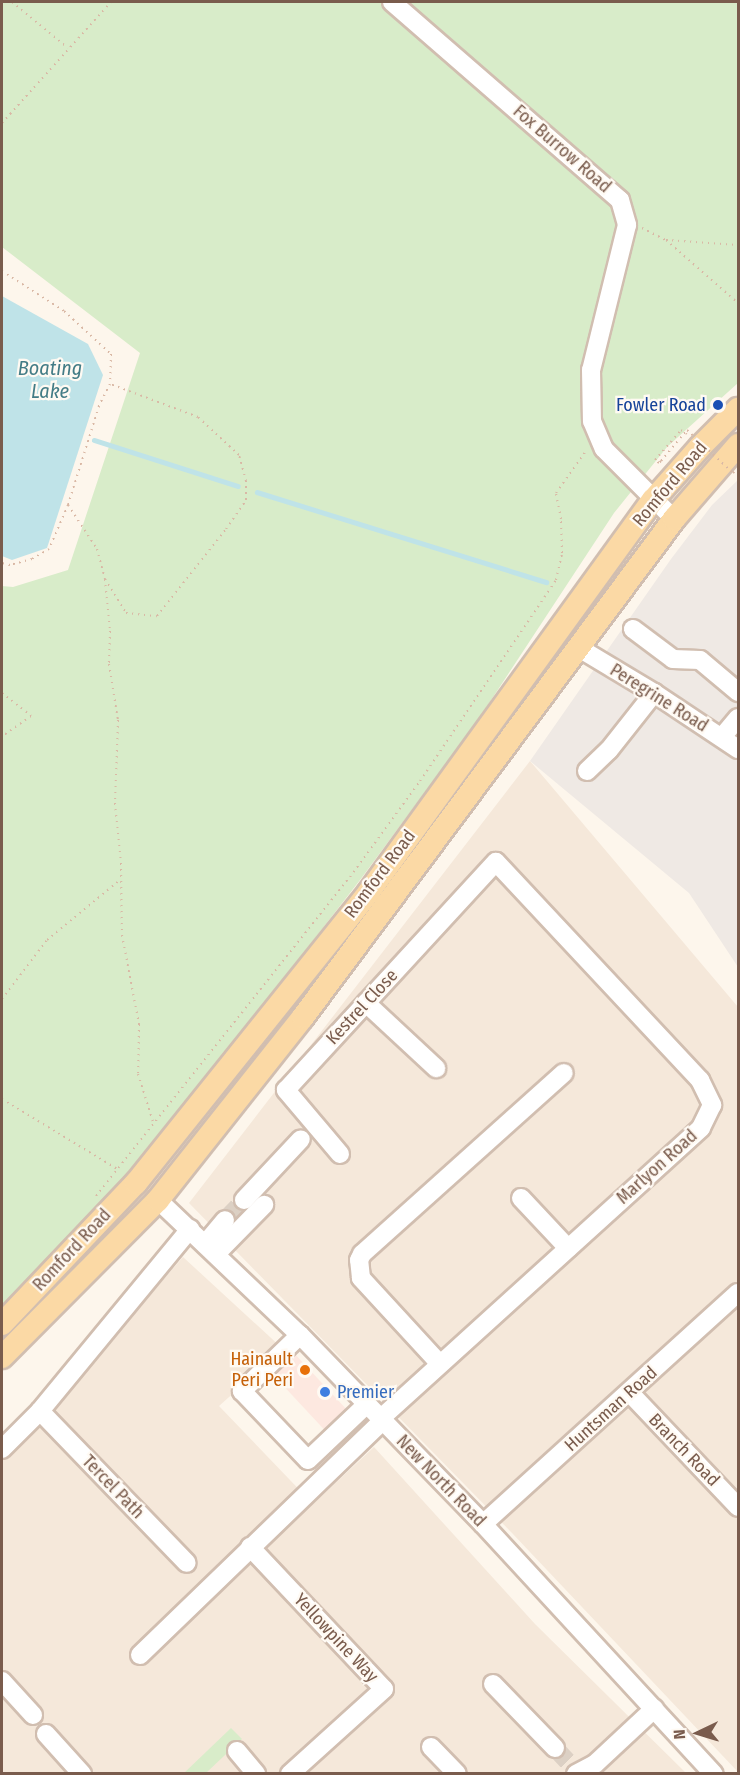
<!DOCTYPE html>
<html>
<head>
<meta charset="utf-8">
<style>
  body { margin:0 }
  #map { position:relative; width:740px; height:1775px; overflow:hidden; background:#fdf6ec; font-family:"Fira Sans Condensed",sans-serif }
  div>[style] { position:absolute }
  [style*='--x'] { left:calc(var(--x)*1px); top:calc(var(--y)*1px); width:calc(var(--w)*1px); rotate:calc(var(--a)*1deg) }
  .residential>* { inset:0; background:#f5e8da }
  .commercial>* { inset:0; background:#fde8e0; transform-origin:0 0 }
  .industrial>* { inset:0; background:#efe9e4 }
  .green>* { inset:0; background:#d8ecc9 }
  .water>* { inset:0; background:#bfe3e8 }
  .stream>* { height:4.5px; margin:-2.25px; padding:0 2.25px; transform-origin:2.25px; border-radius:2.25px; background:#bfe3e8 }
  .minor-tunnel>* { height:18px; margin-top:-9px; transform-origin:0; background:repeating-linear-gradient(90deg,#dcd0c4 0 18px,transparent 0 27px) }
  .path>* { height:2px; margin-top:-1px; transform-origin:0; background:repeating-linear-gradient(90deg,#d9b8a5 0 1.5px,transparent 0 6px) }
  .roads { filter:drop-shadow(2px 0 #d1beb0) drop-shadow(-2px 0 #d1beb0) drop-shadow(0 2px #d1beb0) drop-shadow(0 -2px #d1beb0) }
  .minor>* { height:18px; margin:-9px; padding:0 9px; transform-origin:9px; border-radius:9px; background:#fff }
  .major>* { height:22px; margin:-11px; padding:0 11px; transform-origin:11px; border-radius:11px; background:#fbd9a5 }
  .path-bridge>* { height:2px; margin-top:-1px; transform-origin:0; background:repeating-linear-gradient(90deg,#d9b8a5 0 1.5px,transparent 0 6px) }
  .dots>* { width:16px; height:16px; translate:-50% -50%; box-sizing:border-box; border:3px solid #fffaf3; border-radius:50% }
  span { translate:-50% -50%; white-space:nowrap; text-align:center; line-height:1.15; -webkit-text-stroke:4.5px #fffaf3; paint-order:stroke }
  .street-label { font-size:18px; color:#7a5c4d }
  .transit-label { font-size:18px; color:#164399 }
  .right { translate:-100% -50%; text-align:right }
  .food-label { font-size:18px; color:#c56008 }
  .shop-label { font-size:18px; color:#366cbe }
  .left { translate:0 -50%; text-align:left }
  .water-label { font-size:20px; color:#437c86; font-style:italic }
  .frame { position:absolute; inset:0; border:3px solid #7a5c4d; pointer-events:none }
  .north { position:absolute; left:668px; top:1703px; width:60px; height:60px; -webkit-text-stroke:4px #fffaf3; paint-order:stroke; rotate:266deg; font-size:16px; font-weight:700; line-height:24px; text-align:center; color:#7a5c4d }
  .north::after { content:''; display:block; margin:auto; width:21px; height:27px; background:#7a5c4d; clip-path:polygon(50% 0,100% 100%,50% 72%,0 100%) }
</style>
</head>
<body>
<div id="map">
  <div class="residential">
    <i style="clip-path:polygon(530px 761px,738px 1007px,738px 1772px,512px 1533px,189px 1203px)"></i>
    <i style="clip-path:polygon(183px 1257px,283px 1349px,219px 1406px,313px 1504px,374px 1447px,535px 1624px,686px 1773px,2px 1774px,2px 1453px,49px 1411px)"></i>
  </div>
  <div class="commercial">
    <i style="left:293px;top:1352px;width:85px;height:30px;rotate:47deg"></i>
  </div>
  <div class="industrial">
    <i style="clip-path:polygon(738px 480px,738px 967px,689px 893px,530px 761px,671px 559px,712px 505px)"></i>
  </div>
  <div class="green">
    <i style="clip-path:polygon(2px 2px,738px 2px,738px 383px,667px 447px,614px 513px,476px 723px,360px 880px,250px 1022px,125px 1176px,2px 1310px,2px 586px,13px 587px,68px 570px,140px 353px,2px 247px)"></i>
    <i style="clip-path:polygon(231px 1728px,242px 1739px,206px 1773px,183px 1774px)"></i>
  </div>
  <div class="water">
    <i style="clip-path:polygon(2px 296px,88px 344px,103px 375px,47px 548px,12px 560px,2px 556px)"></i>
  </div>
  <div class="stream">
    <i style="--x:94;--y:440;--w:151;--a:17.7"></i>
    <i style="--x:257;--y:492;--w:303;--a:17.3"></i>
  </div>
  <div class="minor-tunnel">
    <i style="--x:225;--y:1220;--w:28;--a:-46"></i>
    <i style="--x:555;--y:1748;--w:21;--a:47"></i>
  </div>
  <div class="path">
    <i style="--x:12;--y:2;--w:72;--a:39.4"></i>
    <i style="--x:2;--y:123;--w:163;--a:-48"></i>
    <i style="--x:642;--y:228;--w:27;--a:27"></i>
    <i style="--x:666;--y:240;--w:96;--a:41.2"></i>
    <i style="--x:666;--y:240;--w:72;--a:4"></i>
    <i style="--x:2;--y:271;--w:74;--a:32.8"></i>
    <i style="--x:64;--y:311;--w:64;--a:42.5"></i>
    <i style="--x:111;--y:354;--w:30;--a:92"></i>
    <i style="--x:110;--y:384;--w:25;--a:117"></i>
    <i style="--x:99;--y:406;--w:104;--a:107.4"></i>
    <i style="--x:68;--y:505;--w:48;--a:113.4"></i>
    <i style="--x:49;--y:549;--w:20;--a:150"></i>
    <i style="--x:32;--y:559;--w:23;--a:165"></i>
    <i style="--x:10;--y:565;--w:8;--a:-166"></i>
    <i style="--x:661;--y:461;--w:3;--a:135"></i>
    <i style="--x:659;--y:463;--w:5;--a:-143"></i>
    <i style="--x:655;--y:460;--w:40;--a:-49"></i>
    <i style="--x:681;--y:430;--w:7;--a:34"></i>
    <i style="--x:68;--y:505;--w:53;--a:56.6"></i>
    <i style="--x:97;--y:549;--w:31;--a:75"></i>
    <i style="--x:105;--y:579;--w:40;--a:58"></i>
    <i style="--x:126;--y:613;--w:31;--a:6"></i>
    <i style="--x:157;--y:616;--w:111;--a:-51.6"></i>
    <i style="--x:226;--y:529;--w:35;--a:-55"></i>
    <i style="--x:246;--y:500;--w:19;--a:-90"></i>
    <i style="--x:246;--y:481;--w:27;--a:-105"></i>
    <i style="--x:239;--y:455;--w:56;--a:-137.2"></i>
    <i style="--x:198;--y:417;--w:94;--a:-159.4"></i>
    <i style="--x:105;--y:579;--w:52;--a:84.5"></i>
    <i style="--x:110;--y:631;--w:33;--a:92"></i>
    <i style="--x:109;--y:664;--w:57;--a:80.9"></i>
    <i style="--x:118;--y:720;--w:83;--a:92.1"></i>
    <i style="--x:115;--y:803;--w:60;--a:84.3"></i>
    <i style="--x:121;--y:863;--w:72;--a:89.2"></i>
    <i style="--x:122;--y:935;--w:91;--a:79.2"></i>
    <i style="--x:139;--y:1024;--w:50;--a:91.1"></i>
    <i style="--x:138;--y:1074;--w:50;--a:72.6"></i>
    <i style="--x:2;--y:693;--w:37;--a:38"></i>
    <i style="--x:31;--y:716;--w:35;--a:145"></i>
    <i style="--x:2;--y:999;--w:74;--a:-52.7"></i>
    <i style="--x:47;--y:940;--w:96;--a:-39.5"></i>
    <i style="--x:2;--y:1099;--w:137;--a:31.3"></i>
    <i style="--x:96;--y:1196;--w:408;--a:-51.5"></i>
    <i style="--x:350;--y:877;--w:119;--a:-53.9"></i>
    <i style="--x:420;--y:781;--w:243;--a:-55.9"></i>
    <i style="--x:556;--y:580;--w:28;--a:-77"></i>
    <i style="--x:562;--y:553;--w:34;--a:-92"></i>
    <i style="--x:561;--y:519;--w:26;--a:-101"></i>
    <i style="--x:556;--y:493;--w:52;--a:-54.5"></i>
  </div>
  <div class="roads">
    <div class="minor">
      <i style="--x:392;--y:2;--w:302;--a:41"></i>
      <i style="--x:620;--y:200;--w:26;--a:74"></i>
      <i style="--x:627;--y:225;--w:149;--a:103.9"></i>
      <i style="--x:591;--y:370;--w:51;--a:88.9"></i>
      <i style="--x:592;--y:421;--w:30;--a:67"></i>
      <i style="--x:604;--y:449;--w:99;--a:45"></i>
      <i style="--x:633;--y:629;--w:50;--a:36.9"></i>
      <i style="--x:673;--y:659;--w:27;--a:2"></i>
      <i style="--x:700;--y:660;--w:50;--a:40.1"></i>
      <i style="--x:579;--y:648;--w:87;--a:31"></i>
      <i style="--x:654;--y:693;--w:101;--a:33.7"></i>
      <i style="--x:722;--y:737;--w:25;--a:-50"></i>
      <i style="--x:587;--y:771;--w:30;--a:-44"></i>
      <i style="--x:609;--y:750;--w:73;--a:-51.7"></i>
      <i style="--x:366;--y:1003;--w:96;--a:42.9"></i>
      <i style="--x:340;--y:1154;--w:84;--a:-130.2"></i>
      <i style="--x:286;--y:1090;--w:310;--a:-47.4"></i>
      <i style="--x:496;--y:862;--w:299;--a:46.9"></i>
      <i style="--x:700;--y:1080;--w:28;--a:64"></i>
      <i style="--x:712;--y:1105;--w:25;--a:116"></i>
      <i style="--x:701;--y:1128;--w:432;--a:137.8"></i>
      <i style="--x:521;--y:1198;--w:69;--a:46.8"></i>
      <i style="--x:158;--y:1200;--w:196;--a:43.6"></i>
      <i style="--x:300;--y:1335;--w:263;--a:45.9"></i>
      <i style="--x:483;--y:1524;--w:340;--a:47.3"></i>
      <i style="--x:244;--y:1200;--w:83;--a:-46.9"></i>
      <i style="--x:205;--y:1244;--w:31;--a:-50"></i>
      <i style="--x:216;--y:1254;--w:69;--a:-45.6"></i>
      <i style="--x:300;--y:1335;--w:81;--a:136"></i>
      <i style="--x:242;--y:1391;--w:95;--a:46.3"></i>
      <i style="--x:308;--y:1460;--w:81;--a:-43.5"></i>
      <i style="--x:440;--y:1364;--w:117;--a:-132.6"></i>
      <i style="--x:361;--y:1278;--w:18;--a:-96"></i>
      <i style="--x:359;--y:1260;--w:7;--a:-63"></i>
      <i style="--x:362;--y:1254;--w:271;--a:-41.9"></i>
      <i style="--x:630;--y:1393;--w:157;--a:46.5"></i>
      <i style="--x:40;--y:1411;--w:211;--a:46"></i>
      <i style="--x:2;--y:1449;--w:54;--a:-45"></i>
      <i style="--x:40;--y:1411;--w:236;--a:-50.5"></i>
      <i style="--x:483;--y:1524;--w:344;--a:-42.2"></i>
      <i style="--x:250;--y:1547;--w:195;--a:46.7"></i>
      <i style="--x:384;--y:1689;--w:127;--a:137.9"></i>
      <i style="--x:140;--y:1655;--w:338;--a:-44"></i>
      <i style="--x:2;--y:1681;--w:46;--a:47.6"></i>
      <i style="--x:493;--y:1684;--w:89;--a:45.9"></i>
      <i style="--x:46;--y:1734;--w:54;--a:48"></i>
      <i style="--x:431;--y:1747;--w:37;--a:46"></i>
      <i style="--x:237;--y:1751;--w:30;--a:50"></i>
      <i style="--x:576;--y:1774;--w:21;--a:-28"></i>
      <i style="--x:595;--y:1764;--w:81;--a:-43"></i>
    </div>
    <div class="major">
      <i style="--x:2;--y:1324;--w:195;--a:-46.5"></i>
      <i style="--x:136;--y:1183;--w:373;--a:-51.3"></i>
      <i style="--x:369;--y:892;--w:484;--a:-54.1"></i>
      <i style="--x:653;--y:500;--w:71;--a:-48.4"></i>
      <i style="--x:700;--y:447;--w:54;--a:-45"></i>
      <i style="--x:2;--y:1357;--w:221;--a:-45.2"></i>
      <i style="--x:158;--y:1200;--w:233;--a:-51.6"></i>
      <i style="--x:303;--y:1017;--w:621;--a:-53.31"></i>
      <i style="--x:674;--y:519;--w:98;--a:-49.1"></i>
    </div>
  </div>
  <div class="path-bridge">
    <i style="--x:661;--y:461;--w:40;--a:-50"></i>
    <i style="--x:687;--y:430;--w:63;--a:43.1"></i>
    <i style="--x:733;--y:473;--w:3;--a:-45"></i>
  </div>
  <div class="dots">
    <i style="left:718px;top:405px;background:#1a4fb4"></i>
    <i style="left:305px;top:1370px;background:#e8710a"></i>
    <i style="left:325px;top:1392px;background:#3f7fe0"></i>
  </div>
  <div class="street-label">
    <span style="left:562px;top:149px;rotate:41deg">Fox Burrow Road</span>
    <span style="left:670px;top:484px;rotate:-50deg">Romford Road</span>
    <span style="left:659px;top:698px;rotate:32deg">Peregrine Road</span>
    <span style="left:380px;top:874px;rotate:-53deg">Romford Road</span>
    <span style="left:362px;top:1007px;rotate:-47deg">Kestrel Close</span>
    <span style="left:657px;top:1167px;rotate:-42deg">Marlyon Road</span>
    <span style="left:72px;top:1250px;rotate:-47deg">Romford Road</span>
    <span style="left:611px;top:1409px;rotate:-42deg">Huntsman Road</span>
    <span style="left:684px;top:1450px;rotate:46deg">Branch Road</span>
    <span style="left:441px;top:1481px;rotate:46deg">New North Road</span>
    <span style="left:113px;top:1487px;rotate:46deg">Tercel Path</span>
    <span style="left:336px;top:1638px;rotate:47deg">Yellowpine Way</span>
  </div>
  <div class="transit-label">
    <span class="right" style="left:706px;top:405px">Fowler Road</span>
  </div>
  <div class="food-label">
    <span class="right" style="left:293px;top:1370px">Hainault<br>Peri Peri</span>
  </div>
  <div class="shop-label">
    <span class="left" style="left:337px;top:1392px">Premier</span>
  </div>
  <div class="water-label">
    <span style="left:50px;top:380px">Boating<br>Lake</span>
  </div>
  <div class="frame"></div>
  <div class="north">N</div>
</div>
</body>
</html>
